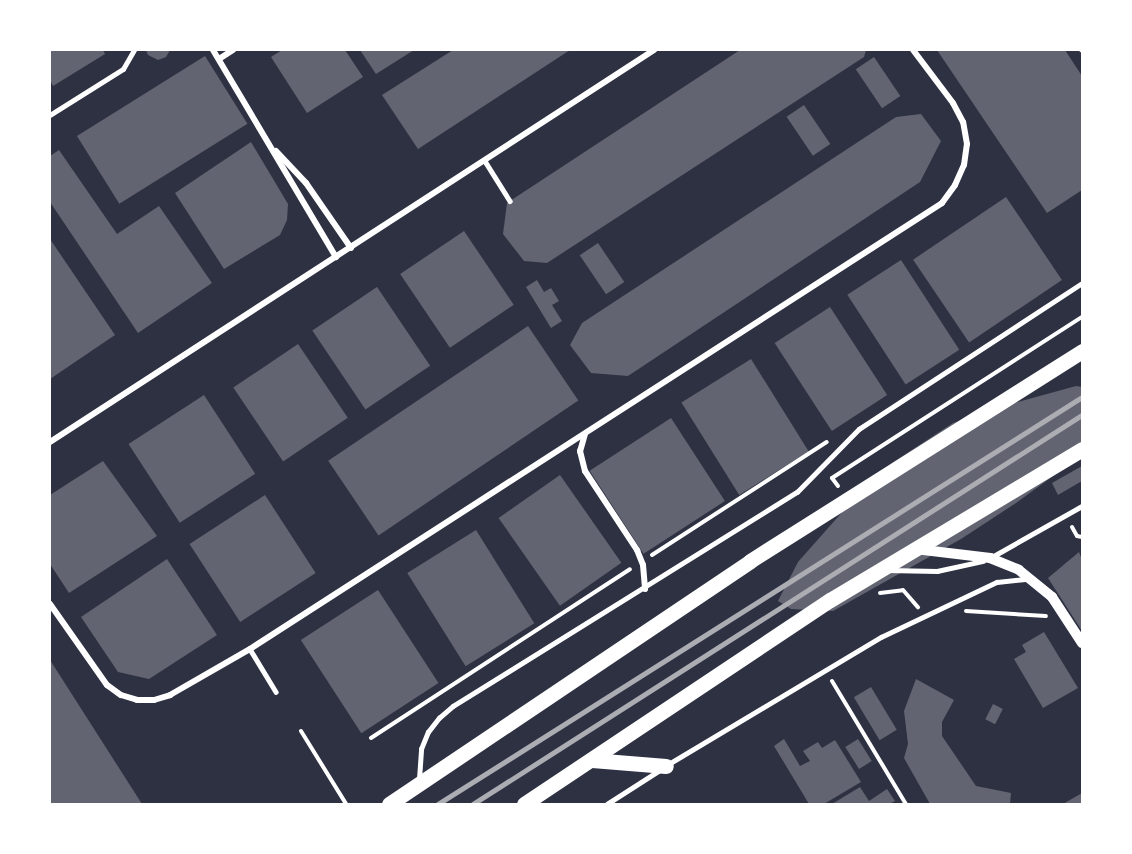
<!DOCTYPE html>
<html>
<head>
<meta charset="utf-8">
<style>
  body { margin:0 }
  #map { position:relative; width:1132px; height:854px; overflow:hidden; background:#2d3142; font-family:Raleway,sans-serif }
  div>[style] { position:absolute }
  [style*='--x'] { left:calc(var(--x)*1px); top:calc(var(--y)*1px); width:calc(var(--w)*1px); rotate:calc(var(--a)*1deg) }
  .building>* { inset:0; background:#626471; transform-origin:0 0 }
  .path>* { height:4px; margin:-2px; padding:0 2px; transform-origin:2px; border-radius:2px; background:#fff }
  .service>* { height:4.5px; margin:-2.25px; padding:0 2.25px; transform-origin:2.25px; border-radius:2.25px; background:#fff }
  .minor>* { height:6px; margin:-3px; padding:0 3px; transform-origin:3px; border-radius:3px; background:#fff }
  .tertiary>* { height:10px; margin:-5px; padding:0 5px; transform-origin:5px; border-radius:5px; background:#fff }
  .primary>* { height:15px; margin:-7.5px; padding:0 7.5px; transform-origin:7.5px; border-radius:7.5px; background:#fff }
  .rail>* { height:4.5px; margin:-2.25px; padding:0 2.25px; transform-origin:2.25px; border-radius:2.25px; background:#abadb3 }
  span { translate:-50% -50%; white-space:nowrap; text-align:center; line-height:1.15; -webkit-text-stroke:6px #fff; paint-order:stroke }
  .frame { position:absolute; inset:0; border:51px solid #fff; pointer-events:none }
</style>
</head>
<body>
<div id="map">
  <div class="building">
    <i style="clip-path:polygon(50px 50px,103px 50px,105px 54px,53px 86px,50px 80px)"></i>
    <i style="clip-path:polygon(146px 50px,170px 50px,166px 57px,158px 60px,148px 55px)"></i>
    <i style="clip-path:polygon(282px 50px,345px 50px,363px 77px,307px 113px,271px 57px)"></i>
    <i style="clip-path:polygon(360px 50px,414px 50px,376px 74px)"></i>
    <i style="clip-path:polygon(453px 50px,570px 50px,418px 149px,382px 95px)"></i>
    <i style="clip-path:polygon(740px 50px,866px 50px,864px 57px,547px 263px,524px 261px,503px 234px,507px 203px)"></i>
    <i style="clip-path:polygon(937px 50px,1065px 50px,1082px 76px,1082px 190px,1047px 213px)"></i>
    <i style="left:205px;top:56px;width:80px;height:151px;rotate:58deg"></i>
    <i style="left:874px;top:57px;width:47px;height:22px;rotate:56deg"></i>
    <i style="left:804px;top:105px;width:47px;height:21px;rotate:56deg"></i>
    <i style="clip-path:polygon(921px 114px,941px 141px,920px 182px,628px 376px,591px 373px,570px 345px,582px 323px,896px 117px)"></i>
    <i style="clip-path:polygon(251px 142px,288px 204px,287px 220px,280px 235px,224px 269px,175px 193px)"></i>
    <i style="clip-path:polygon(59px 150px,117px 234px,159px 206px,212px 283px,138px 333px,50px 202px,50px 156px)"></i>
    <i style="left:1006px;top:197px;width:100px;height:112px;rotate:56deg"></i>
    <i style="left:464px;top:231px;width:89px;height:77px;rotate:56deg"></i>
    <i style="clip-path:polygon(50px 239px,115px 335px,50px 379px)"></i>
    <i style="left:598px;top:243px;width:47px;height:22px;rotate:56deg"></i>
    <i style="left:901px;top:260px;width:107px;height:64px;rotate:57deg"></i>
    <i style="clip-path:polygon(537px 280px,544px 292px,551px 288px,559px 301px,552px 305px,562px 321px,551px 328px,526px 287px)"></i>
    <i style="left:377px;top:287px;width:95px;height:78px;rotate:56deg"></i>
    <i style="left:830px;top:307px;width:105px;height:66px;rotate:57deg"></i>
    <i style="left:528px;top:326px;width:90px;height:241px;rotate:56deg"></i>
    <i style="left:298px;top:344px;width:89px;height:78px;rotate:56deg"></i>
    <i style="left:751px;top:359px;width:109px;height:82px;rotate:58deg"></i>
    <i style="clip-path:polygon(1076px 386px,1082px 387px,1082px 455px,1016px 503px,961px 539px,833px 611px,791px 609px,778px 601px,798px 562px,868px 483px,892px 463px,953px 423px,992px 409px)"></i>
    <i style="left:204px;top:395px;width:94px;height:90px;rotate:57deg"></i>
    <i style="left:671px;top:418px;width:99px;height:97px;rotate:57deg"></i>
    <i style="clip-path:polygon(103px 461px,157px 536px,69px 593px,50px 564px,50px 495px)"></i>
    <i style="clip-path:polygon(1082px 466px,1082px 481px,1058px 495px,1052px 483px)"></i>
    <i style="left:560px;top:475px;width:107px;height:75px;rotate:55deg"></i>
    <i style="left:265px;top:495px;width:93px;height:90px;rotate:57deg"></i>
    <i style="left:476px;top:530px;width:110px;height:81px;rotate:58deg"></i>
    <i style="clip-path:polygon(1079px 552px,1082px 560px,1082px 631px,1048px 578px)"></i>
    <i style="clip-path:polygon(167px 559px,217px 635px,149px 679px,118px 672px,81px 617px)"></i>
    <i style="left:378px;top:590px;width:111px;height:92px;rotate:57deg"></i>
    <i style="clip-path:polygon(1044px 632px,1078px 688px,1043px 708px,1014px 659px,1026px 652px,1022px 645px)"></i>
    <i style="clip-path:polygon(50px 660px,142px 804px,50px 804px)"></i>
    <i style="clip-path:polygon(916px 679px,954px 700px,942px 722px,942px 736px,976px 786px,1011px 793px,1010px 804px,930px 804px,904px 758px,908px 744px,904px 711px)"></i>
    <i style="left:871px;top:687px;width:50px;height:20px;rotate:59deg"></i>
    <i style="left:993px;top:704px;width:11px;height:17px;rotate:27deg"></i>
    <i style="clip-path:polygon(784px 739px,800px 766px,810px 761px,803px 751px,818px 742px,822px 748px,835px 740px,861px 782px,824px 804px,809px 804px,774px 746px)"></i>
    <i style="left:858px;top:739px;width:26px;height:15px;rotate:58deg"></i>
    <i style="clip-path:polygon(860px 787px,869px 801px,887px 789px,895px 801px,889px 804px,832px 804px)"></i>
    <i style="clip-path:polygon(1082px 793px,1082px 804px,1063px 804px)"></i>
  </div>
  <div class="path">
    <i style="--x:1081;--y:50;--w:1;--a:45"></i>
    <i style="--x:838;--y:486;--w:10;--a:-127"></i>
    <i style="--x:832;--y:478;--w:297;--a:-32.8"></i>
    <i style="--x:1072;--y:527;--w:10;--a:61"></i>
    <i style="--x:1077;--y:536;--w:5;--a:11"></i>
    <i style="--x:652;--y:555;--w:208;--a:-32.9"></i>
    <i style="--x:880;--y:593;--w:23;--a:-7"></i>
    <i style="--x:903;--y:590;--w:23;--a:49"></i>
    <i style="--x:966;--y:611;--w:80;--a:3.6"></i>
    <i style="--x:832;--y:681;--w:144;--a:59"></i>
    <i style="--x:301;--y:731;--w:86;--a:58.3"></i>
    <i style="--x:371;--y:738;--w:309;--a:-33.1"></i>
  </div>
  <div class="service">
    <i style="--x:50;--y:115;--w:86;--a:-32.2"></i>
    <i style="--x:123;--y:69;--w:22;--a:-60"></i>
    <i style="--x:485;--y:161;--w:47;--a:58"></i>
    <i style="--x:990;--y:558;--w:106;--a:-29.5"></i>
    <i style="--x:887;--y:570;--w:50;--a:1.1"></i>
    <i style="--x:937;--y:571;--w:47;--a:-12.3"></i>
    <i style="--x:250;--y:649;--w:50;--a:58.8"></i>
    <i style="--x:667;--y:765;--w:249;--a:-30.9"></i>
    <i style="--x:881;--y:637;--w:128;--a:-25.4"></i>
    <i style="--x:997;--y:582;--w:28;--a:-6"></i>
    <i style="--x:419;--y:779;--w:30;--a:-86"></i>
    <i style="--x:421;--y:749;--w:18;--a:-68"></i>
    <i style="--x:428;--y:732;--w:18;--a:-52"></i>
    <i style="--x:439;--y:718;--w:18;--a:-41"></i>
    <i style="--x:453;--y:706;--w:405;--a:-31.9"></i>
    <i style="--x:797;--y:492;--w:88;--a:-45.5"></i>
    <i style="--x:859;--y:429;--w:267;--a:-33.2"></i>
    <i style="--x:607;--y:804;--w:63;--a:-32.7"></i>
  </div>
  <div class="minor">
    <i style="--x:213;--y:50;--w:241;--a:59.3"></i>
    <i style="--x:219;--y:59;--w:17;--a:-33"></i>
    <i style="--x:276;--y:151;--w:44;--a:46.8"></i>
    <i style="--x:306;--y:183;--w:79;--a:55.3"></i>
    <i style="--x:585;--y:434;--w:18;--a:106"></i>
    <i style="--x:580;--y:451;--w:21;--a:76"></i>
    <i style="--x:585;--y:471;--w:95;--a:56.6"></i>
    <i style="--x:637;--y:550;--w:16;--a:68"></i>
    <i style="--x:643;--y:565;--w:24;--a:85"></i>
    <i style="--x:50;--y:442;--w:720;--a:-32.98"></i>
    <i style="--x:50;--y:604;--w:99;--a:54.9"></i>
    <i style="--x:107;--y:685;--w:17;--a:36"></i>
    <i style="--x:121;--y:695;--w:17;--a:17"></i>
    <i style="--x:137;--y:700;--w:17;--a:0"></i>
    <i style="--x:154;--y:700;--w:17;--a:-17"></i>
    <i style="--x:170;--y:695;--w:92;--a:-29.9"></i>
    <i style="--x:250;--y:649;--w:823;--a:-32.8"></i>
    <i style="--x:942;--y:203;--w:22;--a:-54"></i>
    <i style="--x:955;--y:185;--w:22;--a:-66"></i>
    <i style="--x:964;--y:165;--w:21;--a:-82"></i>
    <i style="--x:967;--y:144;--w:22;--a:-100"></i>
    <i style="--x:963;--y:122;--w:21;--a:-118"></i>
    <i style="--x:953;--y:103;--w:66;--a:-127"></i>
  </div>
  <div class="tertiary">
    <i style="--x:915;--y:549;--w:76;--a:6.8"></i>
    <i style="--x:990;--y:558;--w:31;--a:22"></i>
    <i style="--x:1019;--y:570;--w:43;--a:39.3"></i>
    <i style="--x:1052;--y:597;--w:55;--a:56.9"></i>
  </div>
  <div class="primary">
    <i style="--x:592;--y:760;--w:74;--a:4.6"></i>
    <i style="--x:389;--y:804;--w:435;--a:-33.9"></i>
    <i style="--x:750;--y:561;--w:393;--a:-32.3"></i>
    <i style="--x:524;--y:804;--w:368;--a:-33.7"></i>
    <i style="--x:830;--y:600;--w:294;--a:-30.9"></i>
  </div>
  <div class="rail">
    <i style="--x:438;--y:804;--w:762;--a:-32.29"></i>
    <i style="--x:473;--y:804;--w:723;--a:-32.57"></i>
  </div>
  <div class="frame"></div>
</div>
</body>
</html>
